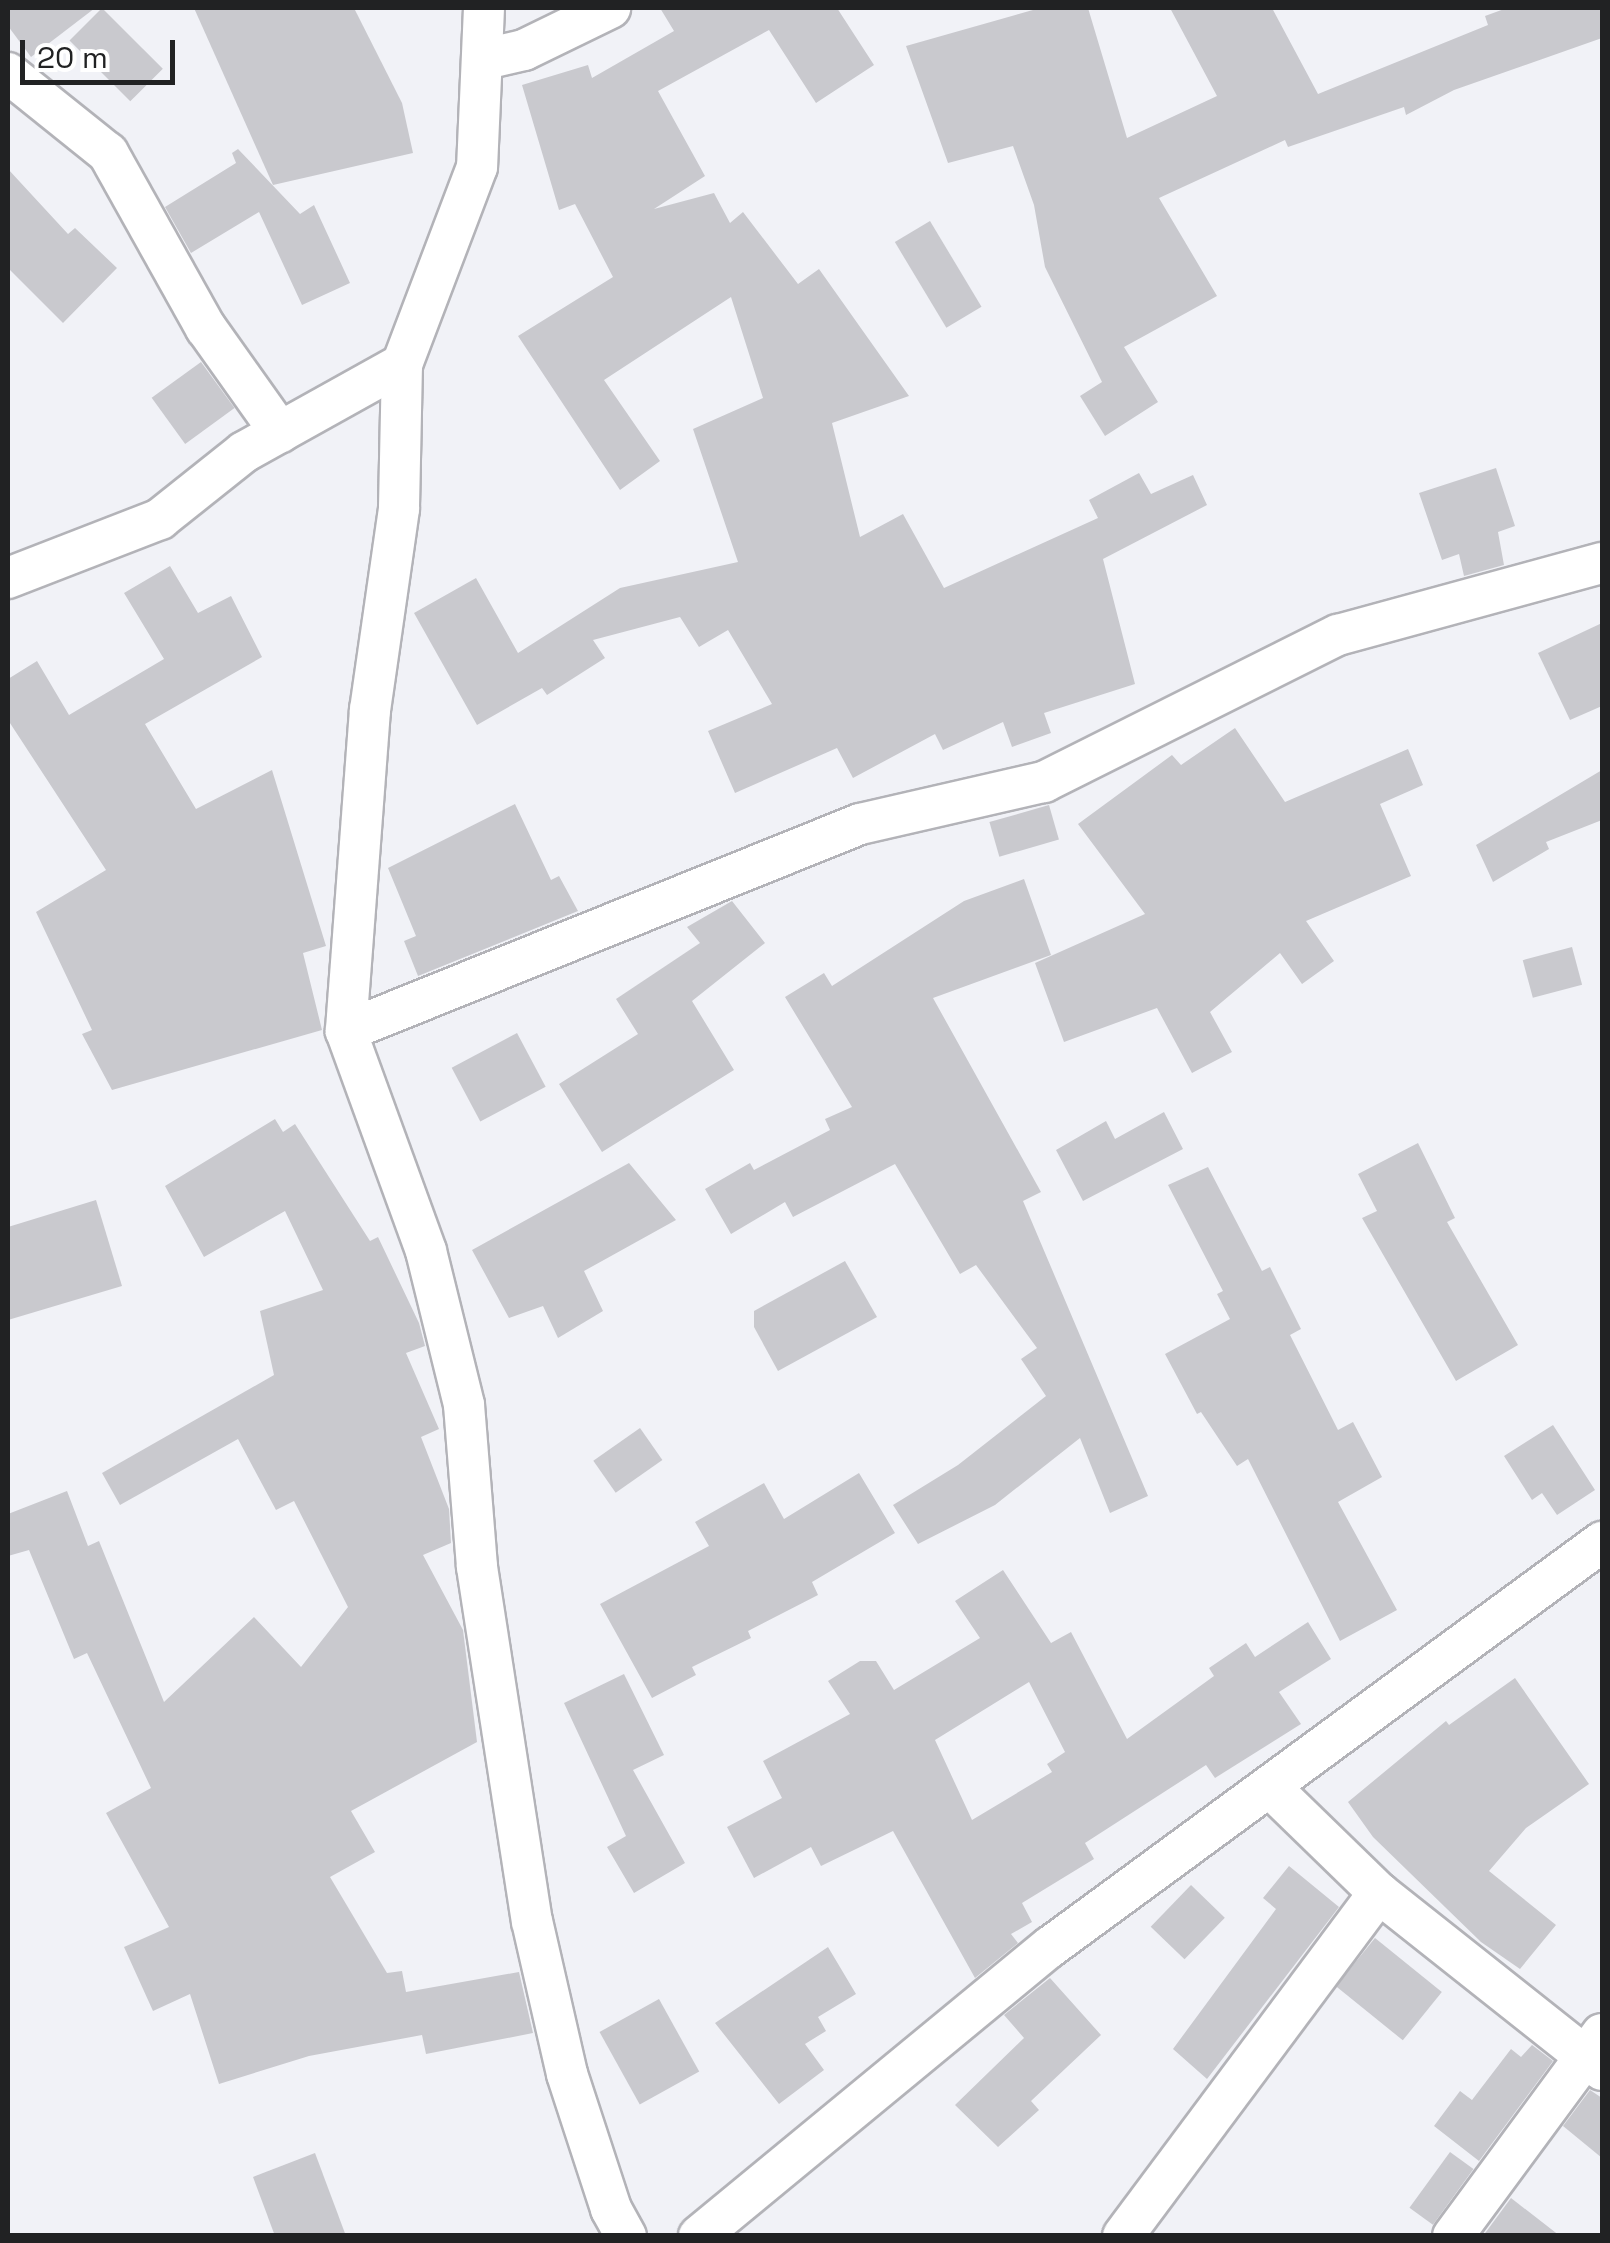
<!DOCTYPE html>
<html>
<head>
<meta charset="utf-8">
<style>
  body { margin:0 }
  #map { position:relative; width:1610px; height:2243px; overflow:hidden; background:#f1f2f7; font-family:"Space Grotesk",sans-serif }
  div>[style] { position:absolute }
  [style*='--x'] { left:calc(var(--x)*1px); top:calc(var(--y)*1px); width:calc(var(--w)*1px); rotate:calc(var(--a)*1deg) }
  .building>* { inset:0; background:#c9c9ce; transform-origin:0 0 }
  .roads { filter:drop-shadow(2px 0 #b3b3b8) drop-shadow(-2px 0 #b3b3b8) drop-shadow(0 2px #b3b3b8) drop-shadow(0 -2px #b3b3b8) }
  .minor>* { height:40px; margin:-20px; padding:0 20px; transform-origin:20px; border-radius:20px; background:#fff }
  span { translate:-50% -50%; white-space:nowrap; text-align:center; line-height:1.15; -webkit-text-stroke:8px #fff; paint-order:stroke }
  .frame { position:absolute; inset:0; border:10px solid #212223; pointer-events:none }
  .scale { position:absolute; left:20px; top:40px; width:155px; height:45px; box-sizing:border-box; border:5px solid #212223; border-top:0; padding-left:12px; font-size:30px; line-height:35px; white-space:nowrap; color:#212223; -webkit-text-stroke:8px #fff; paint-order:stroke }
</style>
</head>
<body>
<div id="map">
  <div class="building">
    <i style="clip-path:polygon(8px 8px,95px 8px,31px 57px,8px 26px)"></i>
    <i style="left:102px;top:8px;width:86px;height:46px;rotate:45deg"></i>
    <i style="clip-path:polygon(194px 8px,354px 8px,402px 103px,413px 153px,273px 185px)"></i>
    <i style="clip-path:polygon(660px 8px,837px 8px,874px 65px,816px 103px,769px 30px,658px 91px,705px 176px,654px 209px,714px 193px,730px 223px,743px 212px,798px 284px,819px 269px,909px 396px,832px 423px,860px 537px,903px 514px,944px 588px,1098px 518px,1089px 500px,1139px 473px,1151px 494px,1193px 475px,1207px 505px,1103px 559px,1135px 684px,1044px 713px,1051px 733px,1012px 747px,1003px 722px,943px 750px,935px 734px,853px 778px,837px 748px,735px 793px,708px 731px,772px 704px,728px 630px,699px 647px,680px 617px,593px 640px,605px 658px,547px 695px,542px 688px,477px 725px,414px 613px,476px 578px,518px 653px,620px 588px,738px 562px,693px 429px,763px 398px,731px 297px,604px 380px,660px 461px,620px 490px,518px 336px,613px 277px,575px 204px,559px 210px,522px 85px,588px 65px,592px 78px,674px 31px)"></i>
    <i style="clip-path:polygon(1040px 8px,1088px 8px,1127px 138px,1217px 96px,1170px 8px,1272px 8px,1318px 94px,1488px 25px,1485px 16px,1507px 8px,1602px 8px,1602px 38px,1454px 90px,1406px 115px,1404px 107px,1288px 147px,1285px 140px,1159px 198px,1217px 296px,1124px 347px,1158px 402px,1105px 436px,1080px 396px,1102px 382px,1045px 267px,1034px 205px,1013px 146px,948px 163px,906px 46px)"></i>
    <i style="clip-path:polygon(238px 149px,300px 214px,314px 205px,350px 283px,302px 305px,259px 212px,191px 253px,165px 207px,236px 163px,232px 153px)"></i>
    <i style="clip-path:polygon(8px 169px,68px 234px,75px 228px,117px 268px,63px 323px,8px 268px)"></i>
    <i style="left:930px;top:221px;width:100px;height:41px;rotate:59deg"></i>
    <i style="left:201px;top:362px;width:57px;height:61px;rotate:54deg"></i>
    <i style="clip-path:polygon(1496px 468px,1515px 526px,1498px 532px,1504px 565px,1464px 576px,1459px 554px,1442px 560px,1419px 493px)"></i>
    <i style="clip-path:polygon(170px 566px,198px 613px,231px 596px,262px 657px,145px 724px,196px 809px,272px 770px,326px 946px,303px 953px,322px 1030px,112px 1090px,82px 1034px,92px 1030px,36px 912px,106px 870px,8px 720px,8px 679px,37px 661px,69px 715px,164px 659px,124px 593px)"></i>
    <i style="clip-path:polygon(1602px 623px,1602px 706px,1570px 720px,1538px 653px)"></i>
    <i style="clip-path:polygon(1235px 728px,1285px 802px,1408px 749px,1423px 785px,1380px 804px,1411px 876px,1306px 921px,1334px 961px,1302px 984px,1280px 953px,1210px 1012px,1232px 1052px,1192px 1073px,1157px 1008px,1064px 1042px,1035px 963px,1145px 914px,1078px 824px,1172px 755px,1181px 765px)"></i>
    <i style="clip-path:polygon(1602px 770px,1602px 820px,1546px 842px,1549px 849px,1493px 882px,1476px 845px)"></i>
    <i style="clip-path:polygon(515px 804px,551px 880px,559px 876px,578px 911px,418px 976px,404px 941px,416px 936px,388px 868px)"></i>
    <i style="left:1049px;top:805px;width:36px;height:62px;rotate:74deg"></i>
    <i style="clip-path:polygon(1024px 879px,1051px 955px,933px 998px,1041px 1192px,1023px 1201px,1148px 1496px,1110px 1513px,1080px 1438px,995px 1505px,918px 1544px,893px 1505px,958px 1465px,1046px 1396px,1021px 1359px,1037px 1348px,976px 1265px,960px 1274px,895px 1164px,793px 1217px,785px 1202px,731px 1234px,705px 1189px,750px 1163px,754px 1170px,830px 1130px,825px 1119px,852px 1107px,785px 997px,824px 973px,832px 986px,964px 901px)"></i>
    <i style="clip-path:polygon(732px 901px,765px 943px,692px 1001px,734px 1070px,602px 1152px,559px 1084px,638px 1034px,616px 999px,700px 943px,687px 927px)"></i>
    <i style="left:1572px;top:947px;width:39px;height:51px;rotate:75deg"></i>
    <i style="left:517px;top:1033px;width:61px;height:74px;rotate:62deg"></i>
    <i style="clip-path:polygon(1164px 1112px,1183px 1149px,1083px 1201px,1056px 1150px,1106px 1121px,1115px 1139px)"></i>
    <i style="clip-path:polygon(275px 1119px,283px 1132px,295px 1124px,370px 1241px,378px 1237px,419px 1323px,425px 1346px,406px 1353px,439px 1429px,421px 1437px,449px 1509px,451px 1543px,423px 1555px,463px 1630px,477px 1742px,351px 1811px,375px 1852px,330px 1877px,387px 1973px,402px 1971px,406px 1992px,519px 1972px,533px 2033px,426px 2054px,422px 2035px,309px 2056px,219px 2084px,190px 1994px,153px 2011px,124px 1947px,169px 1927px,106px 1813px,151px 1788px,87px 1653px,74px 1659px,29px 1550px,8px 1556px,8px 1514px,67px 1491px,88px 1546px,99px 1541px,164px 1702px,254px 1617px,301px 1667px,348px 1607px,294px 1501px,276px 1510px,238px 1439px,120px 1505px,102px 1473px,274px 1375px,260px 1311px,323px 1290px,285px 1211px,204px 1257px,165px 1186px)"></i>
    <i style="clip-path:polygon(1418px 1143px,1455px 1218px,1447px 1222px,1518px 1345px,1456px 1381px,1362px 1218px,1377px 1211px,1358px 1174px)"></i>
    <i style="clip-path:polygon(629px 1163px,676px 1220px,584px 1271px,603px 1311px,558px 1338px,543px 1306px,509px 1318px,472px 1250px)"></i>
    <i style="clip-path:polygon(1208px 1167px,1262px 1271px,1270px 1267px,1301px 1329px,1290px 1335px,1338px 1430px,1353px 1422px,1382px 1477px,1338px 1502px,1397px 1610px,1340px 1641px,1248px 1459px,1237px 1466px,1201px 1412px,1197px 1414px,1165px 1354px,1230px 1319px,1217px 1294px,1223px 1291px,1168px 1185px)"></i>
    <i style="clip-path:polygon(96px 1200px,122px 1286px,8px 1320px,8px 1227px)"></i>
    <i style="clip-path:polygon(845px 1261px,877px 1317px,778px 1371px,754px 1327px,754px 1311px)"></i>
    <i style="clip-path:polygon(1553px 1425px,1595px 1490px,1557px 1515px,1542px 1493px,1532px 1500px,1504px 1456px)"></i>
    <i style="left:640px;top:1428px;width:39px;height:57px;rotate:55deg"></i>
    <i style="clip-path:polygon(859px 1473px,895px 1533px,812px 1582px,818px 1595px,748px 1631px,751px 1638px,692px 1667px,696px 1675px,652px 1698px,600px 1604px,709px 1546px,695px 1522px,764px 1483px,784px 1519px)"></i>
    <i style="clip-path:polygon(evenodd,1003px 1570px,1051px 1643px,1071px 1632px,1127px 1739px,1214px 1676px,1209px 1668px,1246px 1643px,1255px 1657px,1308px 1622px,1331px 1659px,1279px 1692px,1301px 1724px,1215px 1778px,1206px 1765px,1085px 1843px,1094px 1859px,1022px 1903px,1032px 1922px,1011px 1934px,1018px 1943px,975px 1978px,893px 1831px,821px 1866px,811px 1847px,754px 1878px,727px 1827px,782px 1798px,763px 1761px,850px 1714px,828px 1681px,860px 1661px,876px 1661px,894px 1690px,980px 1638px,955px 1601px,1003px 1570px,1029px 1682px,1065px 1752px,1047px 1764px,1052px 1772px,972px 1820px,935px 1740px,1029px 1682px)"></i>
    <i style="clip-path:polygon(624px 1674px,664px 1755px,633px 1770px,685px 1863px,634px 1893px,607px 1847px,626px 1836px,564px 1703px)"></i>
    <i style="clip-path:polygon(1515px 1678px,1589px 1784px,1526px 1828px,1489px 1871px,1556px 1925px,1520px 1969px,1481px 1942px,1373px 1837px,1348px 1802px,1446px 1721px,1449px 1725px)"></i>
    <i style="clip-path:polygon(1289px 1866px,1339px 1907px,1207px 2079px,1173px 2049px,1276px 1909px,1263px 1898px)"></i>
    <i style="left:1191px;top:1885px;width:47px;height:58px;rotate:44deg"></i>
    <i style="left:1375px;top:1938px;width:86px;height:62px;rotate:39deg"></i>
    <i style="clip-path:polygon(828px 1947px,856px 1994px,818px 2017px,826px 2031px,805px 2044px,824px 2070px,779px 2104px,715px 2023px)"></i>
    <i style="clip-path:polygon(1050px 1978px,1101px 2035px,1031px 2101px,1039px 2110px,998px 2147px,955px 2105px,1024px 2038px,1004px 2015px)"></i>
    <i style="left:659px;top:1999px;width:83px;height:68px;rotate:61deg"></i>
    <i style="clip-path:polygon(1532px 2045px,1553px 2061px,1479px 2161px,1434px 2126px,1460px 2091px,1472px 2100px,1511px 2049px,1521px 2057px)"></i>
    <i style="clip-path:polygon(1590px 2090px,1602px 2098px,1602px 2158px,1563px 2126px)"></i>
    <i style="left:1450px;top:2152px;width:29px;height:69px;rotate:36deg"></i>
    <i style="clip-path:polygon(315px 2153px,346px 2236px,275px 2236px,253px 2177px)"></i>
    <i style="clip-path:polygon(1511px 2198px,1560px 2236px,1483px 2236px)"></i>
  </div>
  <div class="roads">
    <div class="minor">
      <i style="--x:484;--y:8;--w:159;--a:92.5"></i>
      <i style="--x:477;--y:167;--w:211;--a:110.8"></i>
      <i style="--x:402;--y:364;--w:145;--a:91.2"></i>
      <i style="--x:399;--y:509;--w:203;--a:98.2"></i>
      <i style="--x:370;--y:710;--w:322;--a:94.3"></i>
      <i style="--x:346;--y:1031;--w:234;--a:70"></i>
      <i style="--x:426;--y:1251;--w:159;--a:76.1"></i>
      <i style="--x:464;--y:1405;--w:163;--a:85.4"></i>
      <i style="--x:477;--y:1567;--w:358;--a:81.2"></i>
      <i style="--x:532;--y:1921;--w:157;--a:77.1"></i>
      <i style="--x:567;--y:2074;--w:142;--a:71.9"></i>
      <i style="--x:611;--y:2209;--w:31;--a:61"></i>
      <i style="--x:485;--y:59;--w:40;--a:-13"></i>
      <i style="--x:524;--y:50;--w:96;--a:-26"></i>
      <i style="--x:8;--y:73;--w:128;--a:38.7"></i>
      <i style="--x:108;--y:153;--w:201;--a:60.8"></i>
      <i style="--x:206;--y:328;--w:128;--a:54.6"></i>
      <i style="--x:8;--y:578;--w:163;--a:-21.2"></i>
      <i style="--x:160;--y:519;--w:107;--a:-38.6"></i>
      <i style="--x:244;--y:452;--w:181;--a:-29.1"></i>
      <i style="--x:346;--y:1031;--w:554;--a:-21.94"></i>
      <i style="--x:860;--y:824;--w:189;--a:-12.9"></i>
      <i style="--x:1044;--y:782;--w:329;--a:-26.6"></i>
      <i style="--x:1338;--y:635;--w:274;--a:-15.3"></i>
      <i style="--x:1272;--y:1789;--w:149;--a:44.2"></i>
      <i style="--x:1379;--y:1893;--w:285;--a:38.4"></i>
      <i style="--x:699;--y:2236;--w:455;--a:-39.5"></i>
      <i style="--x:1050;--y:1947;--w:685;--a:-36.27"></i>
      <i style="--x:1123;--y:2236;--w:428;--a:-53.3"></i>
      <i style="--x:1453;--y:2236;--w:251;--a:-53.6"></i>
    </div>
  </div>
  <div class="frame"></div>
  <div class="scale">20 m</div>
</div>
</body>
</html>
